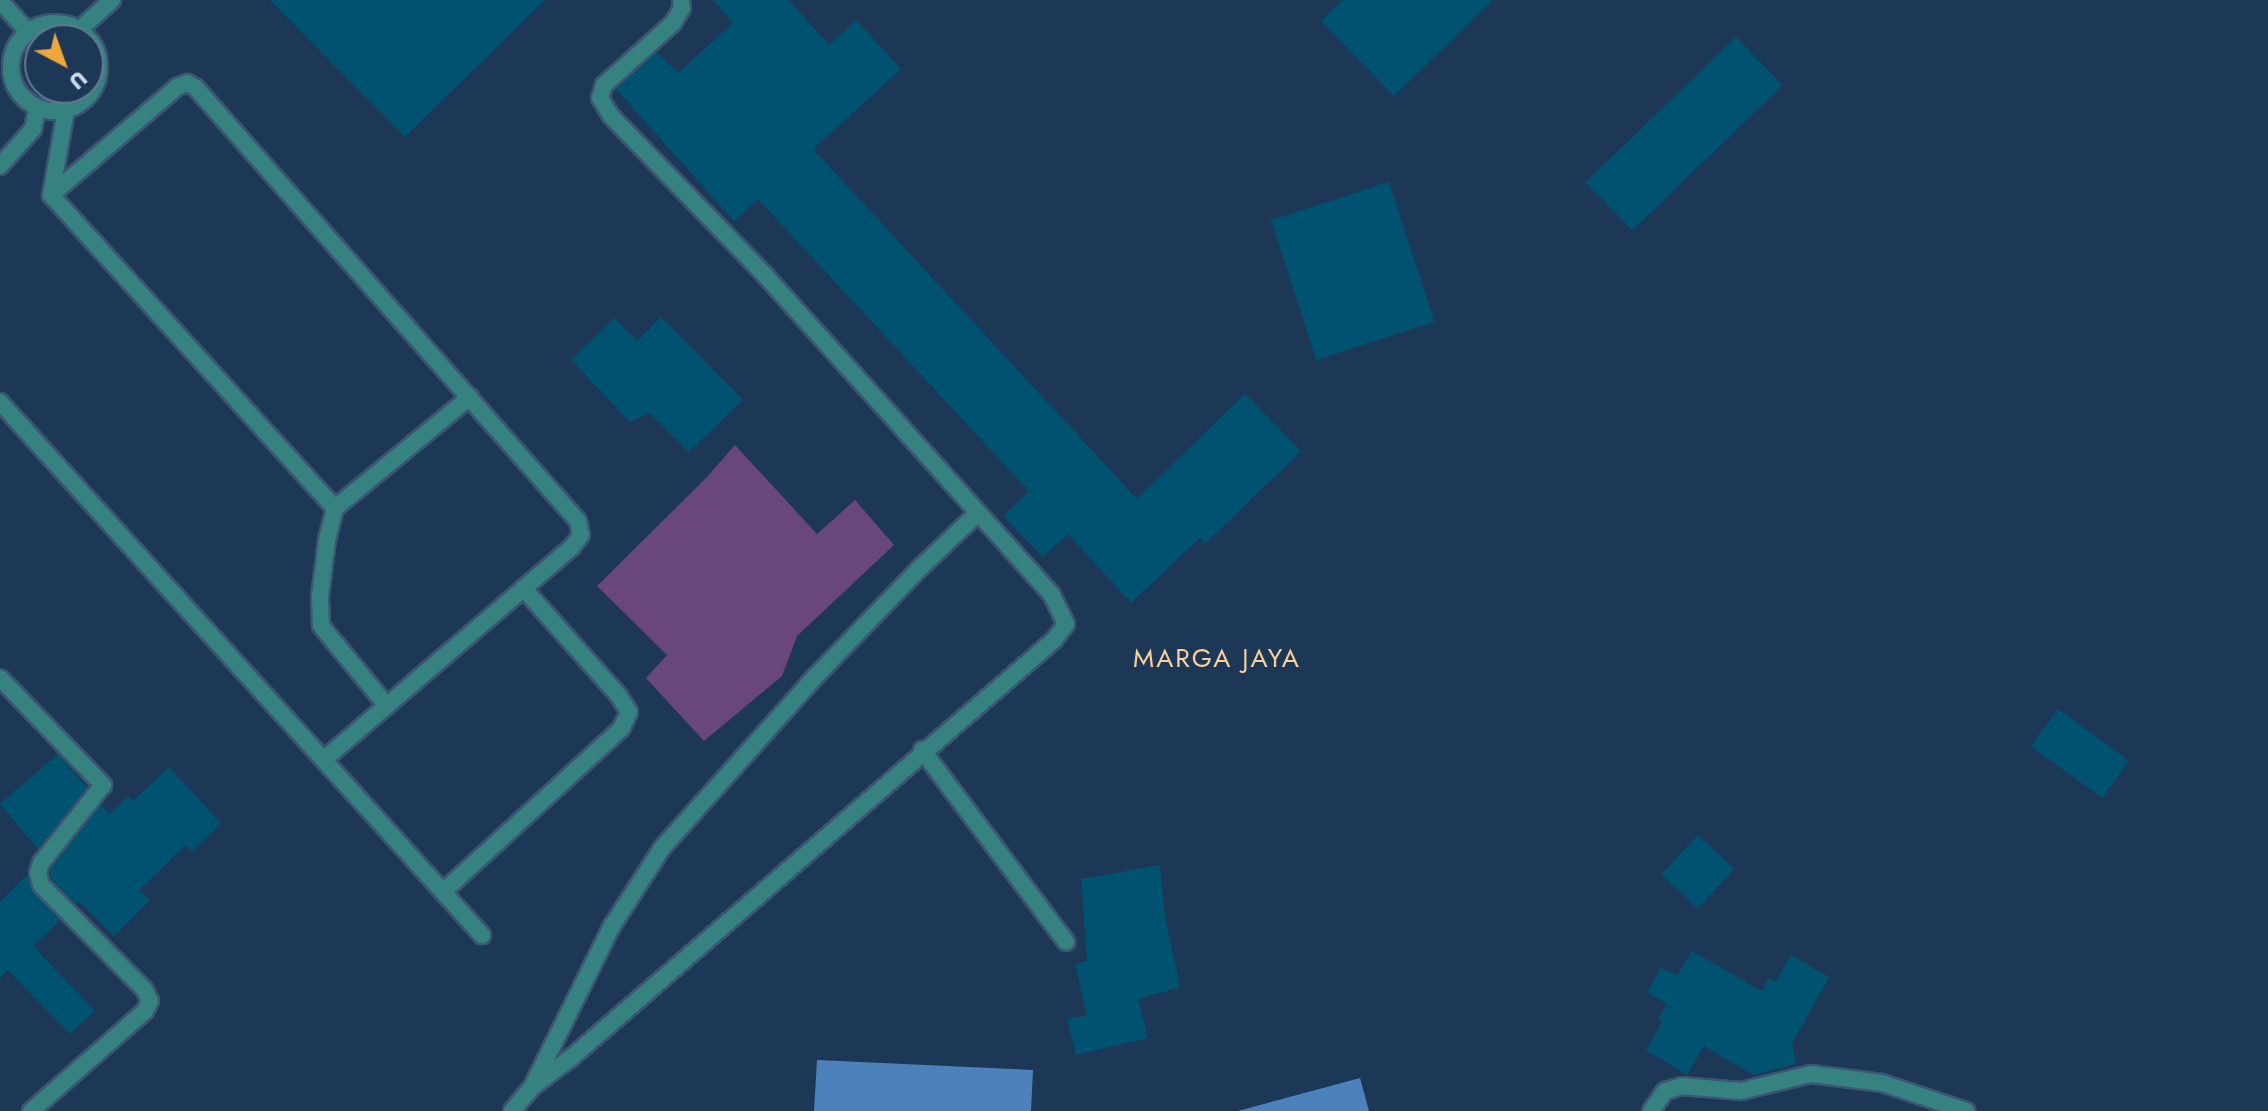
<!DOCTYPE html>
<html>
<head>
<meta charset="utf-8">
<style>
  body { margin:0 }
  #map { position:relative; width:2268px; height:1111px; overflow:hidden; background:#1d3856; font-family:Jost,sans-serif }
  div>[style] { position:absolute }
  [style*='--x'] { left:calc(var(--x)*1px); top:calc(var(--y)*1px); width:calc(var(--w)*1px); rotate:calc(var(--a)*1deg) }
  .green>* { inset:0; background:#69467d }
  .water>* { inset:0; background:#4c81bb }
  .building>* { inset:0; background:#005271; transform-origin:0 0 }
  .roads { filter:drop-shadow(2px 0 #3c5571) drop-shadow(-2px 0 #3c5571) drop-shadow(0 2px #3c5571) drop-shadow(0 -2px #3c5571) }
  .street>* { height:16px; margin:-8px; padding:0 8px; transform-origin:8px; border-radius:8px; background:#368280 }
  .street>.ring { margin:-8px; padding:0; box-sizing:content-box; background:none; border:16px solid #368280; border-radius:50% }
  span { translate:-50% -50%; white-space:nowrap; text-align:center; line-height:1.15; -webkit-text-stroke:8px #1d3856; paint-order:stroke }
  .neighbourhood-label { font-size:26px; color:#f9d09d; letter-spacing:2px }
  .north { position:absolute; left:24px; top:24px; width:80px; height:80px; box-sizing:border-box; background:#1d3856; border:2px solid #637993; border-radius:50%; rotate:139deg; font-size:22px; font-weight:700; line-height:32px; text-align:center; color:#cbdbee }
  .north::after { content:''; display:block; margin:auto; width:28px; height:36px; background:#efa73d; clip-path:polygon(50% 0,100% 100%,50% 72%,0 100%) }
</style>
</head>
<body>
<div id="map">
  <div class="green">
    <i style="clip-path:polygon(735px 445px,817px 534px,855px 500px,894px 545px,797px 636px,782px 676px,704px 741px,646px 678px,667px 655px,597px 586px,706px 478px)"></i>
  </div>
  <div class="water">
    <i style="clip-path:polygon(817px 1060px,1033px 1070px,1031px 1111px,814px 1111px)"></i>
    <i style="clip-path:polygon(1360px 1078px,1369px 1111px,1238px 1111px)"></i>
  </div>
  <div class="building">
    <i style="clip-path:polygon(270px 0,545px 0,405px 137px)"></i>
    <i style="clip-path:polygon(713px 0,789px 0,829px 45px,856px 20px,901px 69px,813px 149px,1137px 499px,1245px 394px,1301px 451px,1205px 544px,1200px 538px,1131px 603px,1068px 534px,1043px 557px,1003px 516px,1029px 491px,758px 199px,734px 221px,616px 89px,657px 52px,678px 73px,733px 23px)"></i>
    <i style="clip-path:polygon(1343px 0,1493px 0,1394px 96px,1321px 21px)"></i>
    <i style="left:1736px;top:37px;width:67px;height:209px;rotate:46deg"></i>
    <i style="left:1389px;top:182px;width:147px;height:124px;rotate:72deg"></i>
    <i style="clip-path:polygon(661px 317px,743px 400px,689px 452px,650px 413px,630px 422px,571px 360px,614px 318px,637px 341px)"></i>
    <i style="left:2058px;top:709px;width:88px;height:46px;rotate:36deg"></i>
    <i style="clip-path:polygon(58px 754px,87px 788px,38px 849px,0 804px)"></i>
    <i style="clip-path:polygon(169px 767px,221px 823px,192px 851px,186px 845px,139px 890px,150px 900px,114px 936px,79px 901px,76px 904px,51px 879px,51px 868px,101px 805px,110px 814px,128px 796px,133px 801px)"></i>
    <i style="left:1698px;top:835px;width:50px;height:54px;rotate:43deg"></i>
    <i style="clip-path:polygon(1160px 865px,1165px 916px,1180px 987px,1138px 999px,1148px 1038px,1076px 1055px,1067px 1019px,1087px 1015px,1075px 964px,1087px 961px,1081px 879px)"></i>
    <i style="clip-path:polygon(27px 875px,33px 892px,60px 920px,33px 946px,95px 1011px,70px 1034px,8px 970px,0 978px,0 902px)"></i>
    <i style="clip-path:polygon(1692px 951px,1762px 991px,1769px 978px,1775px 982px,1791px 955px,1829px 977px,1792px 1044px,1796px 1064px,1754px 1075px,1704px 1046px,1687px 1075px,1646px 1050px,1662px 1022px,1658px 1020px,1667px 1004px,1647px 992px,1661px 967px,1677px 976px)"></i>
  </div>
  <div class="roads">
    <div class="street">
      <i style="--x:0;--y:1;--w:42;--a:47.9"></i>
      <i class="ring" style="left:11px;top:23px;width:72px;height:72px"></i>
      <i style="--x:79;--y:30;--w:45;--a:-42.3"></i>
      <i style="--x:66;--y:110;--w:86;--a:100"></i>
      <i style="--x:51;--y:195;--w:423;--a:47.8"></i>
      <i style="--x:0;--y:166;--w:50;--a:-48.3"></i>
      <i style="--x:33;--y:129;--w:21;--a:-79"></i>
      <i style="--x:51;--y:195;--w:166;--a:-40.6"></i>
      <i style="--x:177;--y:87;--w:11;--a:-22"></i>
      <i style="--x:187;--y:83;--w:10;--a:29"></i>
      <i style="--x:196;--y:88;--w:577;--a:48.58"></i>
      <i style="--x:578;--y:521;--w:14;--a:78"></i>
      <i style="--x:581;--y:535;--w:15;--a:127"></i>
      <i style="--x:572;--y:547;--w:326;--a:139.4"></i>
      <i style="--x:0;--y:402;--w:719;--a:47.88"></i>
      <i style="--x:0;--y:678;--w:149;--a:46.1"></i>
      <i style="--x:103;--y:785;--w:100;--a:128.5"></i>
      <i style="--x:41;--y:863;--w:10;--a:107"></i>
      <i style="--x:38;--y:873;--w:12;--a:76"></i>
      <i style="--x:41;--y:885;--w:146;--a:45.3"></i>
      <i style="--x:144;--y:989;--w:13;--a:63"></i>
      <i style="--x:150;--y:1001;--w:11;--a:117"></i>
      <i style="--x:145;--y:1011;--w:152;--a:138.7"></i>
      <i style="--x:387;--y:706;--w:104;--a:-129.5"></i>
      <i style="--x:321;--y:626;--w:30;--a:-92"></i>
      <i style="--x:320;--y:596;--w:56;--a:-82.9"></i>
      <i style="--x:327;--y:540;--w:33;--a:-76"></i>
      <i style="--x:335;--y:508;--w:175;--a:-39.4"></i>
      <i style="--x:922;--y:750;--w:240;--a:53.1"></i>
      <i style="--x:444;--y:891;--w:240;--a:-42.5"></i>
      <i style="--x:621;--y:729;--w:19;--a:-65"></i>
      <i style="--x:629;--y:712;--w:19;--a:-122"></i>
      <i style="--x:619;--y:696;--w:144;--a:-131.6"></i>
      <i style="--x:532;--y:1087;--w:50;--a:-36.9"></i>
      <i style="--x:572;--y:1057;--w:637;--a:-40.86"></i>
      <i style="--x:1054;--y:640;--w:20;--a:-53"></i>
      <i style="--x:1066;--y:624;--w:32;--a:-116"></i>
      <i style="--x:1052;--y:595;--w:430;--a:-131.9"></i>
      <i style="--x:765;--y:275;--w:221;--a:-134.1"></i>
      <i style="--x:611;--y:116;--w:21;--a:-121"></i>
      <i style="--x:600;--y:98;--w:14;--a:-73"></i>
      <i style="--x:604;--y:85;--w:93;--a:-41.9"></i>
      <i style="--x:673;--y:23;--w:17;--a:-59"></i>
      <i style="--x:682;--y:8;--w:8;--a:-97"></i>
      <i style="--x:512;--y:1111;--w:31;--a:-50"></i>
      <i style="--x:532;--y:1087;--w:180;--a:-63.6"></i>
      <i style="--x:612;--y:926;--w:93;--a:-57.3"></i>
      <i style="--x:662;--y:848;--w:229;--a:-48.2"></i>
      <i style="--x:815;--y:677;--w:151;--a:-46.1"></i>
      <i style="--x:920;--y:568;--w:80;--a:-43.5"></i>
      <i style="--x:1651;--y:1111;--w:24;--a:-55"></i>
      <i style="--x:1665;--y:1091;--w:18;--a:-16"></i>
      <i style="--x:1682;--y:1086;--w:59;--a:4.8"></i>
      <i style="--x:1741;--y:1091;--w:72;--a:-13.7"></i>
      <i style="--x:1811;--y:1074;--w:72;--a:7.2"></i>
      <i style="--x:1882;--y:1083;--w:89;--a:18.4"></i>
    </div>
  </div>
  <div class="neighbourhood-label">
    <span style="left:1217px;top:659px">MARGA JAYA</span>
  </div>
  <div class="north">U</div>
</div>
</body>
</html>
